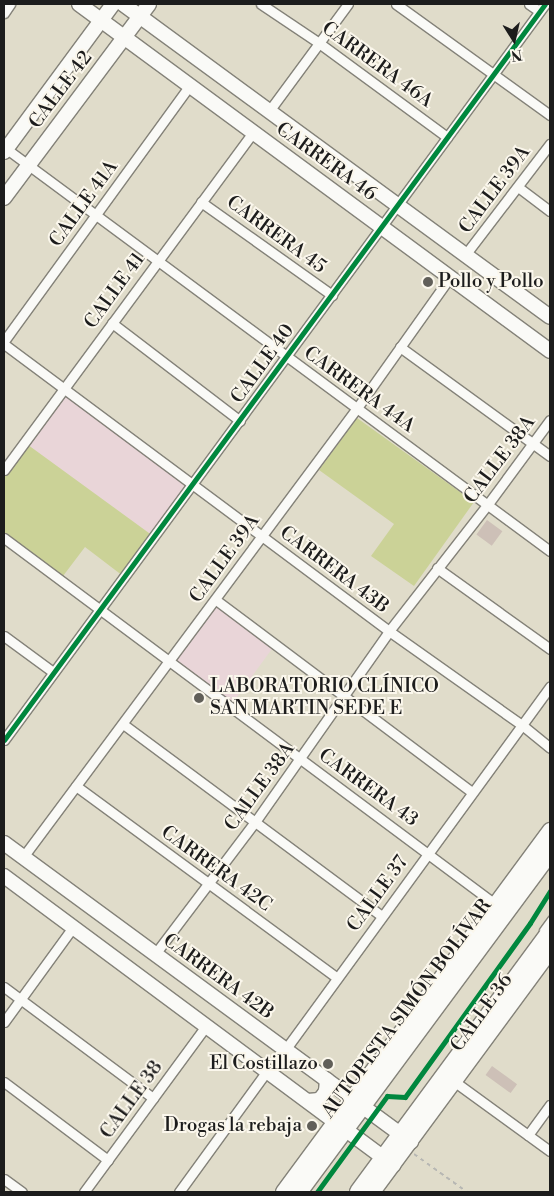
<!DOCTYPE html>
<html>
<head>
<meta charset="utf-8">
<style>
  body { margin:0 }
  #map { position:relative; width:554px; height:1196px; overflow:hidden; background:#e0dcca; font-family:"Libre Bodoni",serif }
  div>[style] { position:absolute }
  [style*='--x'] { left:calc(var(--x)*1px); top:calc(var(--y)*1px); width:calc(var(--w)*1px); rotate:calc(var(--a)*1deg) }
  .built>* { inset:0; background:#e9d5d8; transform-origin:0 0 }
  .green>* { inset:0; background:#cbd297 }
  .building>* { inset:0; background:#cdc0b7; transform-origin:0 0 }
  .path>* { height:2px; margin-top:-1px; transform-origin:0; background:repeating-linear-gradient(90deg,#b7b7b3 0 4px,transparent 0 8px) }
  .roads { filter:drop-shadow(1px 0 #848279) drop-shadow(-1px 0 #848279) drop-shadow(0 1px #848279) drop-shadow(0 -1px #848279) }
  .lane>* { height:4.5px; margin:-2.25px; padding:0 2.25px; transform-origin:2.25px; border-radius:2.25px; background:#fafaf7 }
  .street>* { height:9px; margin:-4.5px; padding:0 4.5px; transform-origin:4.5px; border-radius:4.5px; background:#fafaf7 }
  .secondary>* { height:14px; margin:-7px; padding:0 7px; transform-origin:7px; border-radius:7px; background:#fafaf7 }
  .highway>* { height:18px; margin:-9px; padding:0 9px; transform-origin:9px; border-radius:9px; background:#fafaf7 }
  .cycleway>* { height:5px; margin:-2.5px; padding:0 2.5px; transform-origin:2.5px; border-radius:2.5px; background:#00873e }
  .dots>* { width:14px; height:14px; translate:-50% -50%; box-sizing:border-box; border:2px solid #fbf7ec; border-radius:50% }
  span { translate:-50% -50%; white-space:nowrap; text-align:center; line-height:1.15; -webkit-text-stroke:4px #fbf7ec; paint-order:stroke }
  .street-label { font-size:19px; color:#1c1c1c }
  .poi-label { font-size:19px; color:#1c1c1c }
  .left { translate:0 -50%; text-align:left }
  .right { translate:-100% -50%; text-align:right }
  .frame { position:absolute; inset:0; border:5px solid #1c1c1c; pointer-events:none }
  .north { position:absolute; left:489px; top:15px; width:50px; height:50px; -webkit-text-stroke:4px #fbf7ec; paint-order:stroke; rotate:170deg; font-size:14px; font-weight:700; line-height:20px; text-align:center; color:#1c1c1c }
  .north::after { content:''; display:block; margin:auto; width:18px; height:22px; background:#1c1c1c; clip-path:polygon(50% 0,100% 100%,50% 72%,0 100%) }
</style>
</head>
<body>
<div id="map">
  <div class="built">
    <i style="left:63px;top:389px;width:161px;height:66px;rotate:36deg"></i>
    <i style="left:216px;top:600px;width:74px;height:77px;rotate:36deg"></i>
  </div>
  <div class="green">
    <i style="clip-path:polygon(357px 418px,474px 502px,414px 586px,371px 556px,394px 524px,319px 470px)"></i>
    <i style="clip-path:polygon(24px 442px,153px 536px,123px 576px,85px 547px,60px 580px,4px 538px,4px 470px)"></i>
  </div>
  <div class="building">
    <i style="left:487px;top:520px;width:19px;height:18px;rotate:36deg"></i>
    <i style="left:492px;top:1066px;width:31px;height:11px;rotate:36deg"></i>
  </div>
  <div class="path">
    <i style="--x:414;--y:1154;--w:65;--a:35.6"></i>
  </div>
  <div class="roads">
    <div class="lane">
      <i style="--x:542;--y:930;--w:14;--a:-54"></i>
    </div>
    <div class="street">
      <i style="--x:261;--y:4;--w:70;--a:33.9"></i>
      <i style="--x:319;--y:43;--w:159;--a:36.3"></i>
      <i style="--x:396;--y:4;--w:190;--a:35.8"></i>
      <i style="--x:529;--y:4;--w:12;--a:35"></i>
      <i style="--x:4;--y:13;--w:11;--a:-56"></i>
      <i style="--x:269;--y:111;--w:133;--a:-53.6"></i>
      <i style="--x:4;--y:147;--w:679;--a:36.5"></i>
      <i style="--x:518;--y:187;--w:40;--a:37"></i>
      <i style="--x:201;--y:202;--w:161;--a:35.4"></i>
      <i style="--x:465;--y:255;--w:140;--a:-52.6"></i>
      <i style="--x:112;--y:323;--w:161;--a:37.4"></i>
      <i style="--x:4;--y:341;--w:316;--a:-54"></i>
      <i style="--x:4;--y:344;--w:480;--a:36.7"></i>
      <i style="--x:389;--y:631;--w:163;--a:35.3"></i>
      <i style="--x:522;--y:725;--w:36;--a:39"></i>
      <i style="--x:400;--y:347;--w:185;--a:36"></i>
      <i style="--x:4;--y:470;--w:420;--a:-53.6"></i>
      <i style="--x:4;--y:538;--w:612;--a:36.7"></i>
      <i style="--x:437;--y:568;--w:139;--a:35.6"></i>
      <i style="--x:216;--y:600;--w:320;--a:36.9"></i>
      <i style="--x:4;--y:636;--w:61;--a:36.3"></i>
      <i style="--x:123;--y:724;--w:322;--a:36.6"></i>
      <i style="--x:4;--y:740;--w:913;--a:-53.68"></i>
      <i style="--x:76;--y:786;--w:324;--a:36.3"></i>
      <i style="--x:23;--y:857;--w:560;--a:-53.36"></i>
      <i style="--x:357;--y:408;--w:161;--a:-54.6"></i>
      <i style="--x:155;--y:954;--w:166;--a:-52.9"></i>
      <i style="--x:255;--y:822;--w:233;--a:-54.9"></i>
      <i style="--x:389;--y:631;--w:161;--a:-52.1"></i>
      <i style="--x:488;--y:504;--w:104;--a:-53.6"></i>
      <i style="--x:4;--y:987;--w:186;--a:36.7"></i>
      <i style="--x:4;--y:1022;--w:117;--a:-54"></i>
      <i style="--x:285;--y:1050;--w:450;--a:-53.9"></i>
      <i style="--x:4;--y:1082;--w:130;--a:36.9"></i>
      <i style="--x:455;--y:1082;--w:117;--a:36"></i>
      <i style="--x:528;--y:1135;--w:37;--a:-54"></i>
      <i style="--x:4;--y:1179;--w:22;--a:36"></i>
      <i style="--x:84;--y:1192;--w:206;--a:-53.7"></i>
      <i style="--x:179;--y:1192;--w:150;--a:-54"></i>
    </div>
    <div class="secondary">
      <i style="--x:79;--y:4;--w:585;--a:36.38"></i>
      <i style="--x:123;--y:4;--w:529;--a:36.24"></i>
      <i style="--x:4;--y:152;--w:184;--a:-53.6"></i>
      <i style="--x:4;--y:198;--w:242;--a:-53.2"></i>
      <i style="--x:4;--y:843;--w:505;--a:36.3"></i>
      <i style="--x:4;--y:876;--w:485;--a:36.6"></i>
      <i style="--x:308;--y:1101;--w:11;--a:-5"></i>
      <i style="--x:319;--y:1100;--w:6;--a:-45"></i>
      <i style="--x:323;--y:1096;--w:6;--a:-59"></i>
      <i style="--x:326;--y:1091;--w:11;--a:-85"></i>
      <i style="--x:283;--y:1192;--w:450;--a:-53.6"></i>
      <i style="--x:373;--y:1192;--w:298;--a:-53.6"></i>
    </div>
    <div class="highway">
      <i style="--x:298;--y:1192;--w:424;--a:-53.5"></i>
      <i style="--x:359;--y:1192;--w:322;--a:-53.6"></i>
    </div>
  </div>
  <div class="cycleway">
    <i style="--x:4;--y:740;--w:913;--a:-53.68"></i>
    <i style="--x:317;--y:1192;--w:119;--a:-53.9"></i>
    <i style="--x:387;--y:1096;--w:18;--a:3"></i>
    <i style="--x:405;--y:1097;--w:214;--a:-54.3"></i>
    <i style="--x:530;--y:923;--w:38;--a:-58"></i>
  </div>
  <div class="dots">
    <i style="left:428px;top:282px;background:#615f59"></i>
    <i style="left:199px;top:698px;background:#615f59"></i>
    <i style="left:328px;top:1064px;background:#615f59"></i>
    <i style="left:312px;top:1126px;background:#615f59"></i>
  </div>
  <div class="street-label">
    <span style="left:377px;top:65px;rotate:36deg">CARRERA 46A</span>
    <span style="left:61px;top:90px;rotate:-53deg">CALLE 42</span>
    <span style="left:326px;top:162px;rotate:36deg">CARRERA 46</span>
    <span style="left:495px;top:190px;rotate:-53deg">CALLE 39A</span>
    <span style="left:84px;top:204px;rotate:-54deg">CALLE 41A</span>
    <span style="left:276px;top:235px;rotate:36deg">CARRERA 45</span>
    <span style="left:115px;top:291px;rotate:-54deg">CALLE 41</span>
    <span style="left:263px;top:364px;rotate:-54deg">CALLE 40</span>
    <span style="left:359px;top:390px;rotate:36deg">CARRERA 44A</span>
    <span style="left:500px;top:460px;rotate:-53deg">CALLE 38A</span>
    <span style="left:225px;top:559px;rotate:-54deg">CALLE 39A</span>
    <span style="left:334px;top:570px;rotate:37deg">CARRERA 43B</span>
    <span style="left:260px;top:787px;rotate:-54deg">CALLE 38A</span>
    <span style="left:368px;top:788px;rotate:36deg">CARRERA 43</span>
    <span style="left:216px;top:869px;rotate:36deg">CARRERA 42C</span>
    <span style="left:378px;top:894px;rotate:-54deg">CALLE 37</span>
    <span style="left:218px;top:977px;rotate:36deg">CARRERA 42B</span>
    <span style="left:407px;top:1009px;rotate:-53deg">AUTOPISTA SIMÓN BOLÍVAR</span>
    <span style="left:482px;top:1013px;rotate:-54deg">CALLE 36</span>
    <span style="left:132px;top:1100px;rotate:-54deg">CALLE 38</span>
  </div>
  <div class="poi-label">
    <span class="left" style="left:438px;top:282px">Pollo y Pollo</span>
    <span class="left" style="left:210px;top:698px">LABORATORIO CLÍNICO<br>SAN MARTIN SEDE E</span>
    <span class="right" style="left:318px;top:1064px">El Costillazo</span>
    <span class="right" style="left:302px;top:1126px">Drogas la rebaja</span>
  </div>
  <div class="frame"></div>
  <div class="north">N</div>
</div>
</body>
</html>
